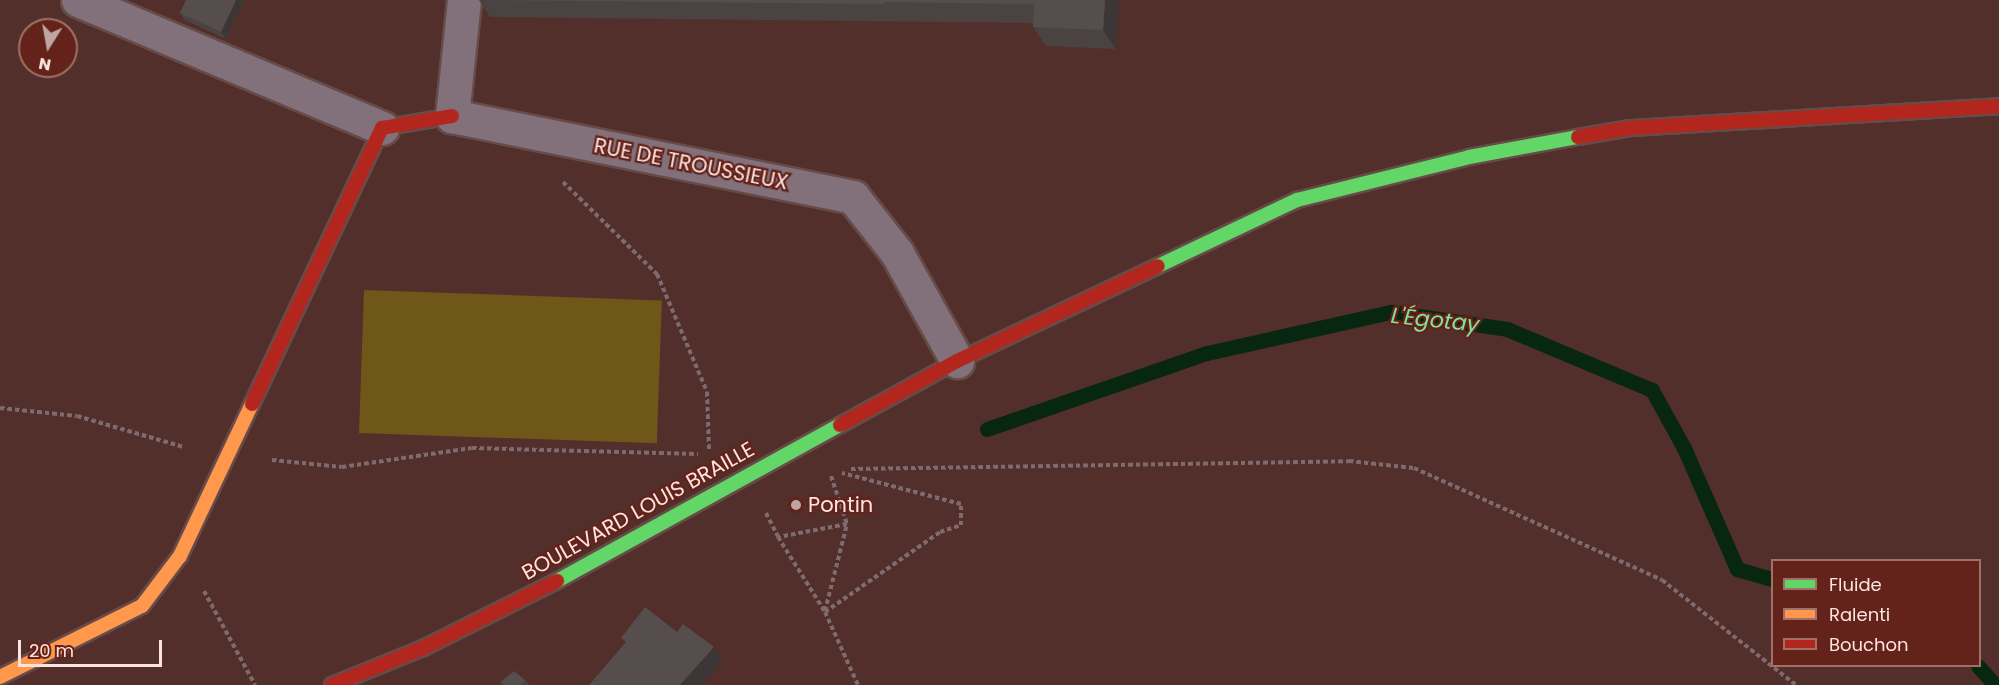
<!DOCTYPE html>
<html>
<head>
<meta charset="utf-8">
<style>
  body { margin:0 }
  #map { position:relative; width:1999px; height:685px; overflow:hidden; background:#522f2b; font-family:Poppins,sans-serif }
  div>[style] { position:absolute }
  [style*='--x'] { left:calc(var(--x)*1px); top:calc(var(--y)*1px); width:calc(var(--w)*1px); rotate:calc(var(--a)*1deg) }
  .green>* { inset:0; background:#6f571a; transform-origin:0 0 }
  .stream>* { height:15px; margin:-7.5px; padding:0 7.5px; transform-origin:7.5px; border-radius:7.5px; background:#082710 }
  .path>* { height:4px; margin-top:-2px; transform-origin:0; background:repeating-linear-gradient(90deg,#7f6a6e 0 4.5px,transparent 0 7.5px) }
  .roads { filter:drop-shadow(2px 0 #664b48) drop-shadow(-2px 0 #664b48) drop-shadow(0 2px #664b48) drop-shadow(0 -2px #664b48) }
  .street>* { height:33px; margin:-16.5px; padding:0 16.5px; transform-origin:16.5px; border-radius:16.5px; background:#82707b }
  .fast>* { height:14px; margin:-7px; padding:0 7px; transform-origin:7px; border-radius:7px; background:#63d668 }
  .slow>* { height:14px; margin:-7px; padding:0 7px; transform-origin:7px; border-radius:7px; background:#ff974d }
  .jam>* { height:14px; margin:-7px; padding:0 7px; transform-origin:7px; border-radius:7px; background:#b3261e }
  .wall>* { inset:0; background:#4a4342 }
  .shaded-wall>* { inset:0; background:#3c3736 }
  .building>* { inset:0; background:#564e4d }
  .dots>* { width:16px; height:16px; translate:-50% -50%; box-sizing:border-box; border:3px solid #63221a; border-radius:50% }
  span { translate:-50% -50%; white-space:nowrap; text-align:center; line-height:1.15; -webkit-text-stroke:4.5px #63221a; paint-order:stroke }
  .street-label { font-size:21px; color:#fde4df }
  .poi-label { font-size:21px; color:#fde4df }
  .left { translate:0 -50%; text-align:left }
  .water-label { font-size:22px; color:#83e199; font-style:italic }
  .legend { position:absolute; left:1771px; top:559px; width:210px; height:108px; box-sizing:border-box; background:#63221a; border:2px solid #a17069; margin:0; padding:8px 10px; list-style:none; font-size:18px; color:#fde4df }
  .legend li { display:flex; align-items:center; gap:12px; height:30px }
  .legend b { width:30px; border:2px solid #a17069 }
  .north { position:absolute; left:18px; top:18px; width:60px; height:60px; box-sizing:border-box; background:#63221a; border:2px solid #a17069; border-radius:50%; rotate:191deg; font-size:16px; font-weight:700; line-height:24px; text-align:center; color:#fde4df }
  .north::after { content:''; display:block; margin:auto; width:21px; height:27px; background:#c1a5a0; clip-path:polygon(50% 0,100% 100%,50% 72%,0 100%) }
  .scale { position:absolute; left:18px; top:640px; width:144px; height:27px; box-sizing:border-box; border:3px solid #fde4df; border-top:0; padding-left:8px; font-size:18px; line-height:21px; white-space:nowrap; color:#fde4df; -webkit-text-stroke:4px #63221a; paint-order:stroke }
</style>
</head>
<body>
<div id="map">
  <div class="green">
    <i style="left:364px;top:290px;width:298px;height:143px;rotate:2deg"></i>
  </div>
  <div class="stream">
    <i style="--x:987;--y:429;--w:233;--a:-19.1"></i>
    <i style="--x:1207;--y:353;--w:189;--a:-12.6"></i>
    <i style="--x:1391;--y:312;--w:117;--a:8.3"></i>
    <i style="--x:1507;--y:329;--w:157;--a:22.8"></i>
    <i style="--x:1652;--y:390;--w:66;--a:61.1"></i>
    <i style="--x:1684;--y:448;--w:132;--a:66.3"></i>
    <i style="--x:1737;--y:569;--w:36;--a:16"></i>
    <i style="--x:1978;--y:666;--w:25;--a:48"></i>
  </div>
  <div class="path">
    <i style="--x:563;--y:182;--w:132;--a:44.4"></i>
    <i style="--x:657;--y:274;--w:128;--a:67"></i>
    <i style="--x:707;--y:392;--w:57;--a:88"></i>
    <i style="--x:0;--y:408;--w:77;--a:5.9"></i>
    <i style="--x:77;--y:416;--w:111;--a:16.2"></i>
    <i style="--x:272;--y:460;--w:70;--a:5.7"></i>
    <i style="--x:342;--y:467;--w:131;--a:-8.3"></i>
    <i style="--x:472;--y:448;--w:226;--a:1.5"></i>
    <i style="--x:851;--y:469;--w:498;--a:-0.9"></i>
    <i style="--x:1349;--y:461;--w:65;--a:6.1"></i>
    <i style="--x:1414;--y:468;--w:272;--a:24.3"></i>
    <i style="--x:1662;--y:580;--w:170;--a:38.1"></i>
    <i style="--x:831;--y:476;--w:51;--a:71.6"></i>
    <i style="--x:847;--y:524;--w:70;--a:169.3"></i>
    <i style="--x:778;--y:537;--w:89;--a:57.9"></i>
    <i style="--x:825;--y:612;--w:80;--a:65.7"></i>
    <i style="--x:766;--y:513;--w:27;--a:63"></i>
    <i style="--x:204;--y:591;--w:107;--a:61.5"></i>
    <i style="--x:825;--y:611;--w:90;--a:-75.8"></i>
    <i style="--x:825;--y:612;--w:140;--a:-34.8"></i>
    <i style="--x:940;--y:532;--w:22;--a:-18"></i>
    <i style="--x:961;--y:525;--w:21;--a:-90"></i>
    <i style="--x:961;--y:504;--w:123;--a:-165.4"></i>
  </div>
  <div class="roads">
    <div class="street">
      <i style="--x:78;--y:0;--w:330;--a:22.8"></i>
      <i style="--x:464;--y:0;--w:117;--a:95.9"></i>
      <i style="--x:452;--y:116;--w:409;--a:11.4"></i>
      <i style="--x:853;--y:197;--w:71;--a:51.8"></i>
      <i style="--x:897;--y:253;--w:124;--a:60.9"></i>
    </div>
    <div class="fast">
      <i style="--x:1158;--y:266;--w:154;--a:-25.4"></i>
      <i style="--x:1297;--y:200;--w:177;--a:-14"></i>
      <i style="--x:1469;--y:157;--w:111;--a:-10.4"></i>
      <i style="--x:557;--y:581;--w:323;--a:-28.9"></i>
    </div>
    <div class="slow">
      <i style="--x:0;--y:677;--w:159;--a:-26.6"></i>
      <i style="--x:142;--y:606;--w:63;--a:-52.8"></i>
      <i style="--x:180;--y:556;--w:168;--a:-64.7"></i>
    </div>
    <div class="jam">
      <i style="--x:1578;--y:137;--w:53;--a:-9.8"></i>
      <i style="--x:1630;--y:128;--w:370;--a:-3.4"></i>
      <i style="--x:252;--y:404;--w:305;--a:-64.8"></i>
      <i style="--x:382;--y:128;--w:71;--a:-9.7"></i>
      <i style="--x:840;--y:425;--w:133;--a:-28.7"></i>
      <i style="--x:957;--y:361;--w:222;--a:-25.3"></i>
      <i style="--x:332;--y:685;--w:98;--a:-22.1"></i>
      <i style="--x:423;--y:648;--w:150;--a:-26.6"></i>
    </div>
  </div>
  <div class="wall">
    <i style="clip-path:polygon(186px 0,244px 0,226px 39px,185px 20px,180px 13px)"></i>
    <i style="clip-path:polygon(479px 0,1119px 0,1116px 49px,1046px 46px,1033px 27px,1033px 23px,490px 17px)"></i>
    <i style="clip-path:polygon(525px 680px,529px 685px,503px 685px,500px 682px)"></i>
  </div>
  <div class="shaded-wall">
    <i style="clip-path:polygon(236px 0,244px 0,226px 39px,221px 32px)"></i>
    <i style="clip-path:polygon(1105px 0,1119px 0,1116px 49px,1103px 30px)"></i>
    <i style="clip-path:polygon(714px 647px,723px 660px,701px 685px,680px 685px)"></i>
  </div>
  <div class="building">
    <i style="clip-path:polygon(186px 0,236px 0,221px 32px,180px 13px)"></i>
    <i style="clip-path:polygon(479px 0,884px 0,885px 4px)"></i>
    <i style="clip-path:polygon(884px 0,1105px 0,1103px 30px,1033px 27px,1034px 4px,884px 2px)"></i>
    <i style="clip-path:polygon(645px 607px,677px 632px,683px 624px,714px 647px,680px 685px,589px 685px,626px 642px,621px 638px)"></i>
    <i style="clip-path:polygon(514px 671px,525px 680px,520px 685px,504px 685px,500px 682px)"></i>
  </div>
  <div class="dots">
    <i style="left:796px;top:505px;background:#c1a5a0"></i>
  </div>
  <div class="street-label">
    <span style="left:691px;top:164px;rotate:11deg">RUE DE TROUSSIEUX</span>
    <span style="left:638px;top:511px;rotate:-29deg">BOULEVARD LOUIS BRAILLE</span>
  </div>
  <div class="poi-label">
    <span class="left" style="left:808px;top:505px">Pontin</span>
  </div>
  <div class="water-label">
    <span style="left:1435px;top:320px;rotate:6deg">L'Égotay</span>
  </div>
  <ul class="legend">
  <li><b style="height:8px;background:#63d668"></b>Fluide</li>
  <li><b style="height:8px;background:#ff974d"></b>Ralenti</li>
  <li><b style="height:8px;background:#b3261e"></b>Bouchon</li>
  </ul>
  <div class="north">N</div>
  <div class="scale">20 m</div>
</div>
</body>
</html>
